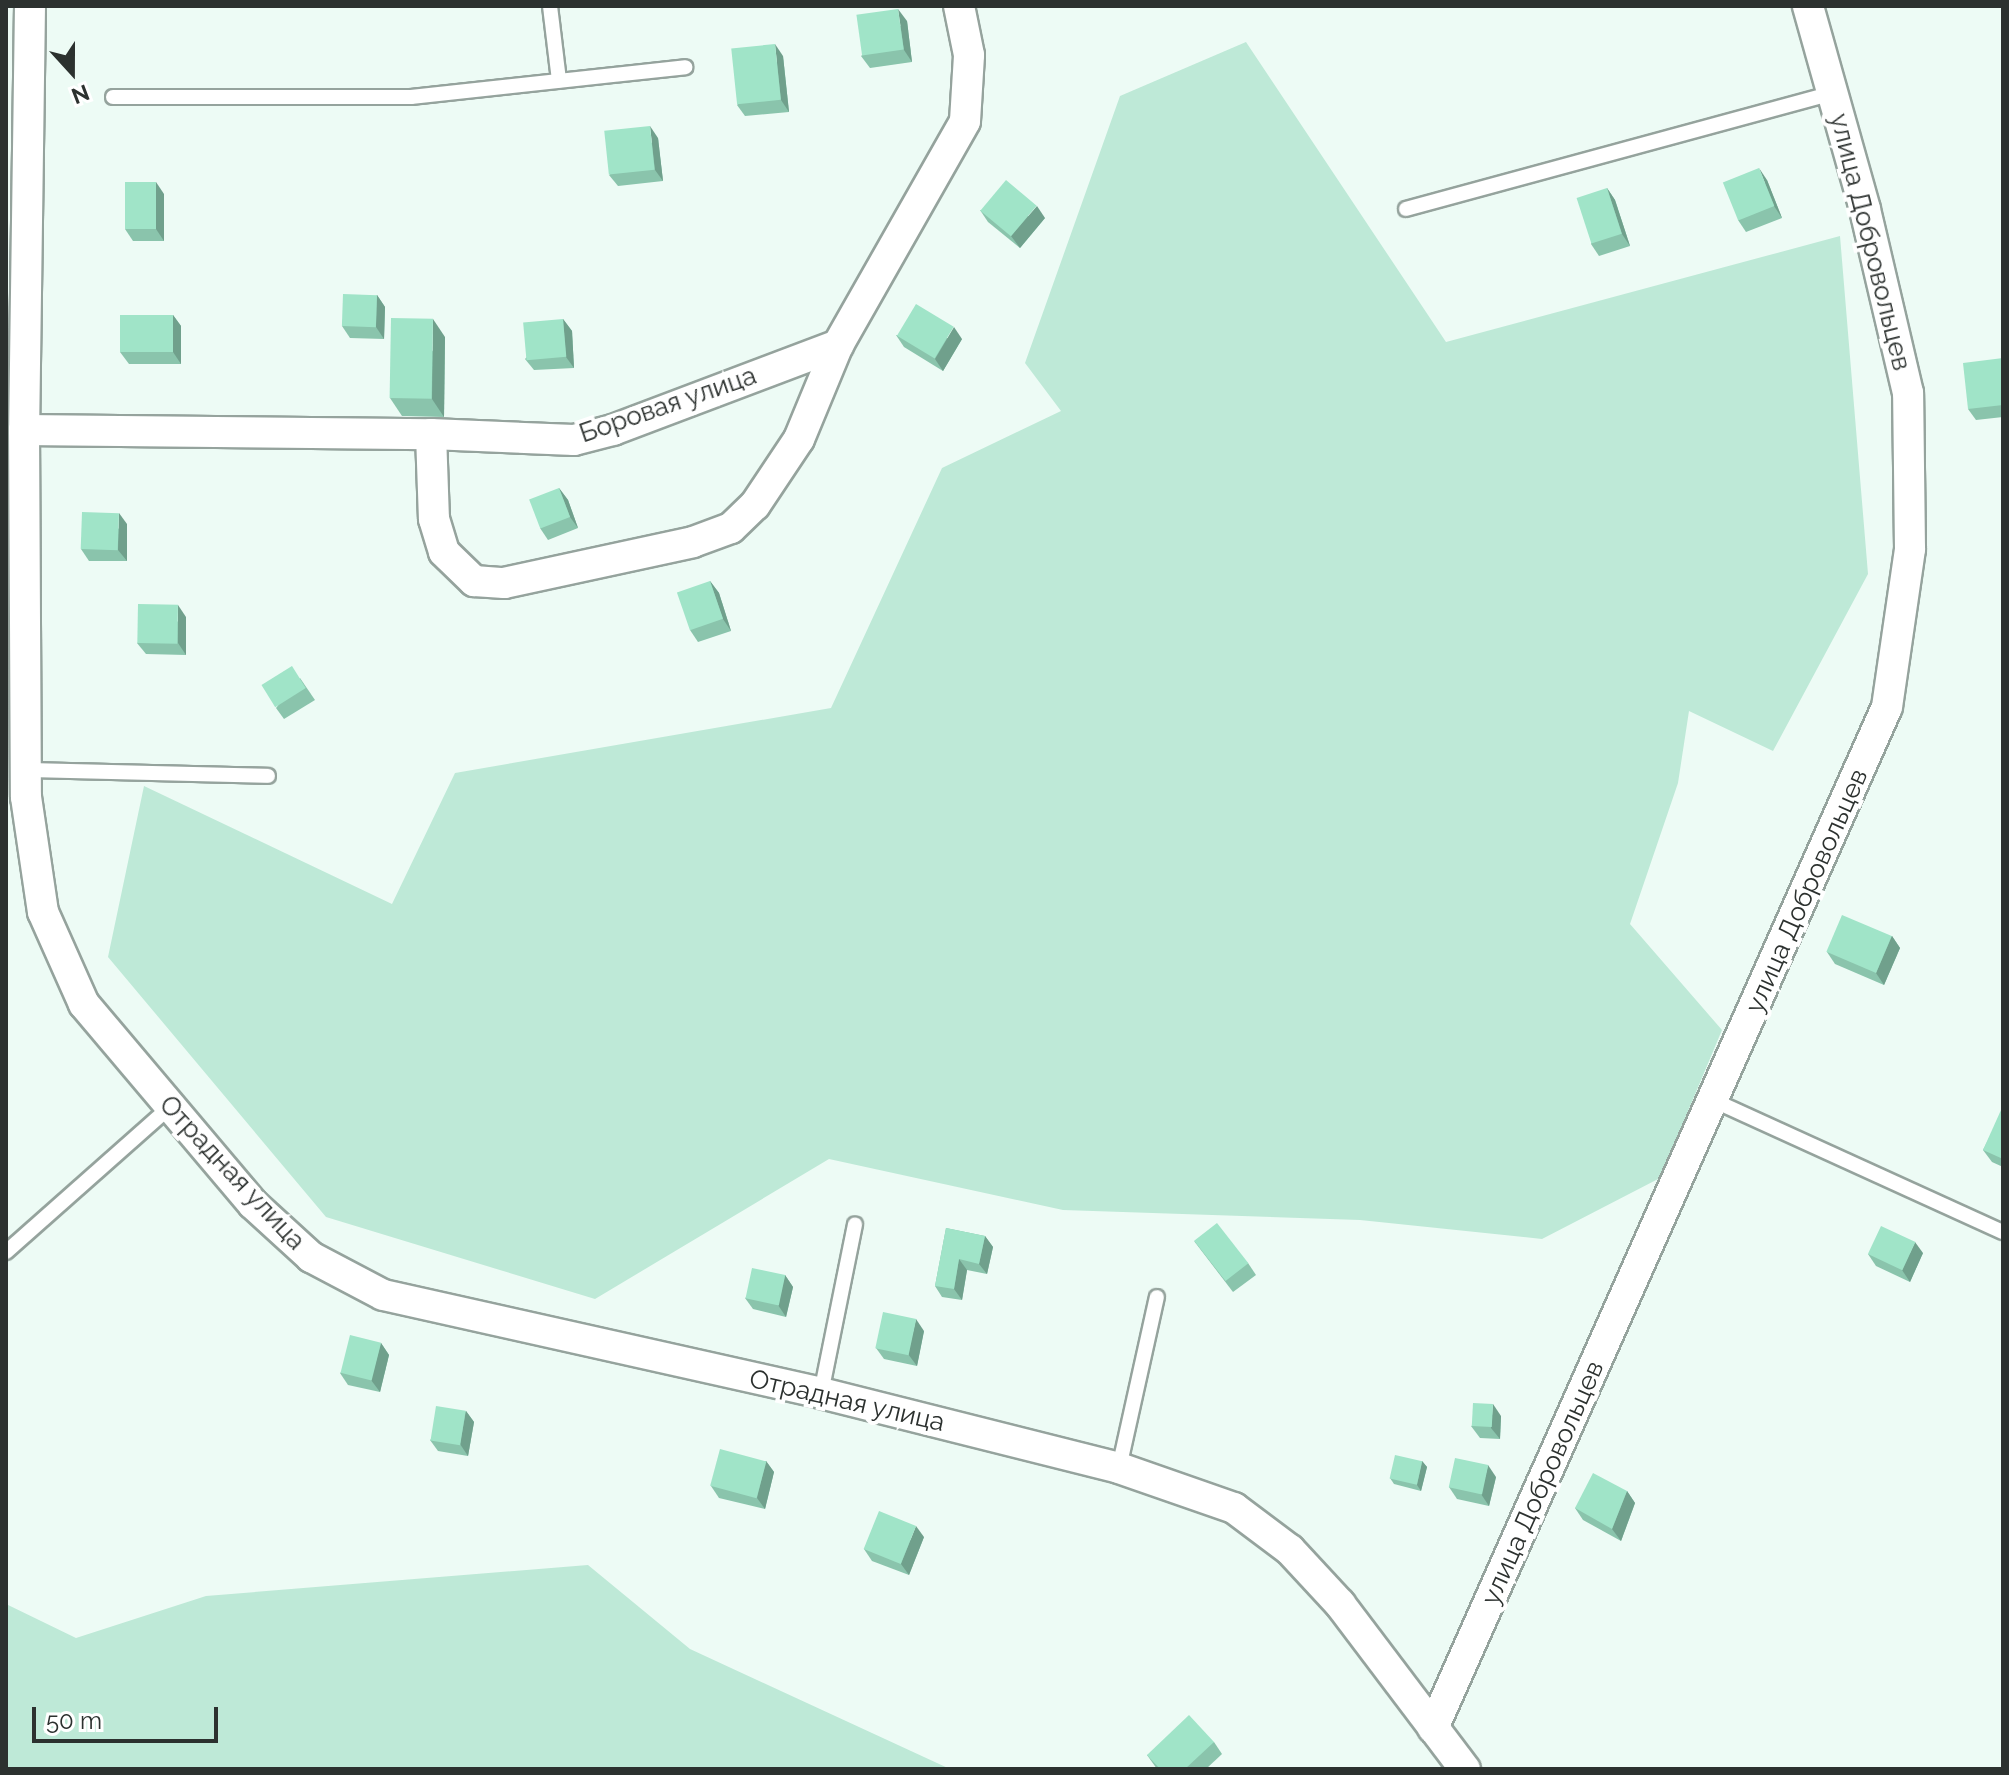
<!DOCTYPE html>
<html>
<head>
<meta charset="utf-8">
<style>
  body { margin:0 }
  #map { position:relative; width:2009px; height:1775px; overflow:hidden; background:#edfbf5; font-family:Raleway,sans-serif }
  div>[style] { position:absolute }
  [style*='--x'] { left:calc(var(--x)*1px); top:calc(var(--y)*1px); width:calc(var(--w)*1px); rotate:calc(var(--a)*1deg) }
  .green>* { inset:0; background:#bee9d7 }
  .roads { filter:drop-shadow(2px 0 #95a39d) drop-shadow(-2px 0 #95a39d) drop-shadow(0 2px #95a39d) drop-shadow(0 -2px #95a39d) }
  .lane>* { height:14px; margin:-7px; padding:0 7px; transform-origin:7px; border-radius:7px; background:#fff }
  .street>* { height:30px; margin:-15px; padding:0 15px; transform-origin:15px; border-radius:15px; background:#fff }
  .wall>* { inset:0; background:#8ac4ac }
  .shaded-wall>* { inset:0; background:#70a08c }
  .building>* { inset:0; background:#a0e4c8; transform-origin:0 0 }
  span { translate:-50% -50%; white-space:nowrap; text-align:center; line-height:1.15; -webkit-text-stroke:8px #fff; paint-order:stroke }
  .street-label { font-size:26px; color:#2c312f }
  .frame { position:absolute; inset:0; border:8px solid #2c312f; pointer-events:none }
  .north { position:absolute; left:32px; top:32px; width:80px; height:80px; -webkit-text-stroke:6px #fff; paint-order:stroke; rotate:159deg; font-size:22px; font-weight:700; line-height:32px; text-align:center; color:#2c312f }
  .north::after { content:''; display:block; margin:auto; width:28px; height:36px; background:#2c312f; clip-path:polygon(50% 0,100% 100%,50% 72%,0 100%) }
  .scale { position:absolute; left:32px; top:1707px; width:186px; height:36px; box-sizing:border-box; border:4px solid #2c312f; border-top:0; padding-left:10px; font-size:24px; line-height:28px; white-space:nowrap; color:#2c312f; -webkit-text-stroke:6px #fff; paint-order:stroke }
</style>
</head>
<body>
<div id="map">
  <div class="green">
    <i style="clip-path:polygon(1246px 42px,1446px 342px,1840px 236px,1868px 574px,1773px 751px,1689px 711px,1678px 783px,1630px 924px,1722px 1030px,1660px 1178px,1542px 1239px,1360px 1220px,1063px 1210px,829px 1159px,595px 1299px,326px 1217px,108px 957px,144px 786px,392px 904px,455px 773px,831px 708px,942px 468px,1061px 411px,1025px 363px,1120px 96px)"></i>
    <i style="clip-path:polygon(588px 1565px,690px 1649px,950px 1769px,6px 1769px,6px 1604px,76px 1638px,206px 1596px)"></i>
  </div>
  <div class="roads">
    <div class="lane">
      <i style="--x:550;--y:6;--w:75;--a:83.1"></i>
      <i style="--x:113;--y:97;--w:298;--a:0"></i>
      <i style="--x:411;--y:97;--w:276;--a:-6.2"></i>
      <i style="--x:1406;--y:209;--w:442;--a:-15.2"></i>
      <i style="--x:26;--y:770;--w:242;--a:1.4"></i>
      <i style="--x:1715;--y:1101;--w:316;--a:24.5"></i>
      <i style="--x:6;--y:1252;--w:217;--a:-41.5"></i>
      <i style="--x:821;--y:1393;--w:172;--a:-78.6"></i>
      <i style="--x:1119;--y:1468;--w:175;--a:-77.5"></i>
    </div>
    <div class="street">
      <i style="--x:30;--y:6;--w:424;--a:90.8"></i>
      <i style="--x:24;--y:430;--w:367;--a:89.7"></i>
      <i style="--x:26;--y:797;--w:116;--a:81.6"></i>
      <i style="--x:43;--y:912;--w:101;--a:66"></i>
      <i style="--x:84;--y:1004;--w:262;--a:49.8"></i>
      <i style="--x:253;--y:1204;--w:79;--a:42.4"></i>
      <i style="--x:311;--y:1257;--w:81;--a:27.8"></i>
      <i style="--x:383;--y:1295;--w:449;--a:12.6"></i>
      <i style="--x:821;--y:1393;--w:307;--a:14.1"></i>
      <i style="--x:1119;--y:1468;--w:122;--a:19.2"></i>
      <i style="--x:1234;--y:1508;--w:70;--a:36.9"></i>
      <i style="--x:1290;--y:1550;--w:74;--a:47.2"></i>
      <i style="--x:1340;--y:1604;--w:207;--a:52.9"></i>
      <i style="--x:24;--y:430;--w:407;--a:0.6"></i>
      <i style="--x:431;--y:434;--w:143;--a:2.4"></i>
      <i style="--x:574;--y:440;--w:40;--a:-14.4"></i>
      <i style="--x:613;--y:430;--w:241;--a:-20.7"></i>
      <i style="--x:838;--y:345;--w:257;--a:-60.4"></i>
      <i style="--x:965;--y:121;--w:66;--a:-86.5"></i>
      <i style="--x:969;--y:55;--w:50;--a:-101.5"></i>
      <i style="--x:431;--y:434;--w:85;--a:88"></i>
      <i style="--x:434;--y:519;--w:34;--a:73"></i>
      <i style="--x:444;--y:552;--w:42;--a:44"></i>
      <i style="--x:474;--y:581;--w:30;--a:4"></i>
      <i style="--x:504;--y:583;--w:193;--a:-12.2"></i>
      <i style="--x:693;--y:542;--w:40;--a:-20.2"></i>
      <i style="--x:731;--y:528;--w:33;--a:-44"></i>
      <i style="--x:755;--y:505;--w:79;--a:-56.3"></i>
      <i style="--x:799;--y:439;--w:102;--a:-67.5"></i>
      <i style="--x:1433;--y:1728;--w:1117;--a:-66.03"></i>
      <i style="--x:1887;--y:707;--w:160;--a:-81.7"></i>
      <i style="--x:1910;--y:549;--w:156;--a:-90.7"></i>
      <i style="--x:1908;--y:393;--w:189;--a:-103.2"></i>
      <i style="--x:1865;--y:209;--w:211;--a:-105.7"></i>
    </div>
  </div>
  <div class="wall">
    <i style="clip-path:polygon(907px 21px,912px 62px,870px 68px,861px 56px)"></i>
    <i style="clip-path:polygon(783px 56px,789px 112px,745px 116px,737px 105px)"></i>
    <i style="clip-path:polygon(658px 138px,663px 181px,618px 186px,609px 175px)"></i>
    <i style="clip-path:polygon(1767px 180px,1782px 218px,1746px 232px,1738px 220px)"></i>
    <i style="clip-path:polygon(1607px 188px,1615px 200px,1630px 246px,1599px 256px,1591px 244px)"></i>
    <i style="clip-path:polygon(164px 194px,164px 241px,133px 241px,125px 229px)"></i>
    <i style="clip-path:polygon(980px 210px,1045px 218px,1020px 248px,988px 222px)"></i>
    <i style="clip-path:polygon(377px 295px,385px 307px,384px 339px,350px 338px,342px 326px)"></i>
    <i style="clip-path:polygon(173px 315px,181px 326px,181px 364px,129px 364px,120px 352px)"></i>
    <i style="clip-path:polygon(563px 319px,572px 331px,574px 368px,534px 370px,525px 359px)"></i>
    <i style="clip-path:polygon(896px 335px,962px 339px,943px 371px,904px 347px)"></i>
    <i style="clip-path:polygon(445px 337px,444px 417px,402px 416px,390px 398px)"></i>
    <i style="clip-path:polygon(2003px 358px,2003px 417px,1976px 420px,1968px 409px)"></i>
    <i style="clip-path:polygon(559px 488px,568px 500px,578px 528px,548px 540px,540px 528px)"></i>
    <i style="clip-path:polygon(127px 524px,127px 561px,89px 561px,81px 549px)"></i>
    <i style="clip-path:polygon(710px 581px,719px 593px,731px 631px,698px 642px,690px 630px)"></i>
    <i style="clip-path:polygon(186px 617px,186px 655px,146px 654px,137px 643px)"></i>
    <i style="clip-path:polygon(300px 678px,315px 700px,284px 719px,276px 708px)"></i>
    <i style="clip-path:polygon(1892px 936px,1900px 948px,1884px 985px,1835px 964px,1827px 952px)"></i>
    <i style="clip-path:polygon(2003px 1111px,2003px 1167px,1992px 1162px,1983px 1150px)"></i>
    <i style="clip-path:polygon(946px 1228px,985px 1236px,993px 1247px,987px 1274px,967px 1270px,962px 1300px,942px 1297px,935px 1286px)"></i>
    <i style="clip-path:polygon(1194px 1241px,1248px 1263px,1256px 1275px,1233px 1292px)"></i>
    <i style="clip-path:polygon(1923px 1253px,1910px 1282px,1876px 1266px,1868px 1254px)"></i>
    <i style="clip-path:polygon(785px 1275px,793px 1287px,786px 1317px,753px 1309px,745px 1298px)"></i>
    <i style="clip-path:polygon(924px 1331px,917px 1366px,884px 1359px,876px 1348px)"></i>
    <i style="clip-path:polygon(381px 1343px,389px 1355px,380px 1392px,348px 1385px,340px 1373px)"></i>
    <i style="clip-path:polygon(466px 1411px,474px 1422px,468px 1456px,438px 1451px,430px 1440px)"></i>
    <i style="clip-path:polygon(1501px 1416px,1500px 1439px,1480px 1438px,1471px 1426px)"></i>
    <i style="clip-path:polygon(766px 1461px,774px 1472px,765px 1509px,719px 1498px,711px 1486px)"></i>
    <i style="clip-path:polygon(1422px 1461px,1427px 1467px,1421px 1491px,1394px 1484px,1390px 1478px)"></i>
    <i style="clip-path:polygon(1496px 1477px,1489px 1506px,1457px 1499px,1449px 1487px)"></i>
    <i style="clip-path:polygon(1627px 1491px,1635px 1503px,1621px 1541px,1583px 1520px,1575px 1508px)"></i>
    <i style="clip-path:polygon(924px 1537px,909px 1575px,872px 1561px,864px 1549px)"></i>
    <i style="clip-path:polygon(1214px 1742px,1222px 1754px,1206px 1769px,1157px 1769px,1147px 1755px)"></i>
  </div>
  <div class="shaded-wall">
    <i style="clip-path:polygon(898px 9px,907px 21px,912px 62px,904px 50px)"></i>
    <i style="clip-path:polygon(775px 44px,783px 56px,789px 112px,781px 100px)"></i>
    <i style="clip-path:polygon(650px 126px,658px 138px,663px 181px,655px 170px)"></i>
    <i style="clip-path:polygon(1759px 168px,1767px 180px,1782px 218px,1774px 206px)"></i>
    <i style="clip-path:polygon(156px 182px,164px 194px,164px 241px,156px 229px)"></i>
    <i style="clip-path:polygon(1607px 188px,1615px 200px,1630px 246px,1622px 234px)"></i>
    <i style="clip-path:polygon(1037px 206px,1045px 218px,1020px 248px,1011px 236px)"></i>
    <i style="clip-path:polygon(377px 295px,385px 307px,384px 339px,376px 327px)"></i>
    <i style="clip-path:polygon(173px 315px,181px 326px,181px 364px,173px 352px)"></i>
    <i style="clip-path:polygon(433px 319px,445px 337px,444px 417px,432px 399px)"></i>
    <i style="clip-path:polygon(563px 319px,572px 331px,574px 368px,566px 357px)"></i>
    <i style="clip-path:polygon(954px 327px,962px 339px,943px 371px,935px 359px)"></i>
    <i style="clip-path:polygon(559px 488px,568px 500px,578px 528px,570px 517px)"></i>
    <i style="clip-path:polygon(119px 513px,127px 524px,127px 561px,118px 550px)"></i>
    <i style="clip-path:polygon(710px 581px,719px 593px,731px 631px,723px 619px)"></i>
    <i style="clip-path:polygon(178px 605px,186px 617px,186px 655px,178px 643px)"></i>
    <i style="clip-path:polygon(1892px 936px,1900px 948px,1884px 985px,1876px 973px)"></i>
    <i style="clip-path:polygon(985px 1236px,993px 1247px,987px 1274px,979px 1264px)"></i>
    <i style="clip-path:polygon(1915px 1242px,1923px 1253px,1910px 1282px,1902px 1270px)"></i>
    <i style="clip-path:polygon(959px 1259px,967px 1270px,962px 1300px,954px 1289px)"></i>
    <i style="clip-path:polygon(785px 1275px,793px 1287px,786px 1317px,778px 1305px)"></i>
    <i style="clip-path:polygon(916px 1319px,924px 1331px,917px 1366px,908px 1354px)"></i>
    <i style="clip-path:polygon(381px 1343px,389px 1355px,380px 1392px,371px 1380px)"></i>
    <i style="clip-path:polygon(1493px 1404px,1501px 1416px,1500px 1439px,1491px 1428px)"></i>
    <i style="clip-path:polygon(466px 1411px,474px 1422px,468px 1456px,460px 1444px)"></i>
    <i style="clip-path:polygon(766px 1461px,774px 1472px,765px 1509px,757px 1498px)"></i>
    <i style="clip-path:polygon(1422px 1461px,1427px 1467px,1421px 1491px,1417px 1485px)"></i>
    <i style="clip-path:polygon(1488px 1465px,1496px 1477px,1489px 1506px,1481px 1494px)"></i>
    <i style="clip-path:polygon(1627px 1491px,1635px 1503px,1621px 1541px,1612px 1529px)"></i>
    <i style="clip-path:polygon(916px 1526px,924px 1537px,909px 1575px,901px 1564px)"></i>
  </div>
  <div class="building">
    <i style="left:898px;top:9px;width:41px;height:42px;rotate:82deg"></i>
    <i style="left:775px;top:44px;width:56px;height:44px;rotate:84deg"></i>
    <i style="left:650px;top:126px;width:44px;height:46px;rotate:84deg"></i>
    <i style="left:1759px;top:168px;width:41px;height:39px;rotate:68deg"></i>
    <i style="left:1006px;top:180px;width:40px;height:40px;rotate:40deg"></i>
    <i style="left:125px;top:182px;width:31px;height:47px"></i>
    <i style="left:1607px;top:188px;width:48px;height:32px;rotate:72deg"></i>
    <i style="left:343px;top:294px;width:34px;height:32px;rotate:2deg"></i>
    <i style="left:916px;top:304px;width:44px;height:37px;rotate:31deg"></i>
    <i style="left:120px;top:315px;width:53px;height:37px"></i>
    <i style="left:391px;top:318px;width:42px;height:80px;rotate:1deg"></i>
    <i style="left:563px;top:319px;width:38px;height:40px;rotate:85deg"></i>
    <i style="clip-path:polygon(2003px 358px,2003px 405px,1968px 409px,1963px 363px)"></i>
    <i style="left:559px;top:488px;width:31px;height:32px;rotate:69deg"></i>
    <i style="left:82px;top:512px;width:37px;height:37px;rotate:2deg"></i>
    <i style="left:710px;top:581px;width:40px;height:35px;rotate:71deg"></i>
    <i style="left:138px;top:604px;width:40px;height:39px;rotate:1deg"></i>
    <i style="left:292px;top:666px;width:26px;height:36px;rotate:58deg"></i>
    <i style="left:1842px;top:915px;width:54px;height:40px;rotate:23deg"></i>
    <i style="clip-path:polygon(2001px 1110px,2003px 1111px,2003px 1159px,1983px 1150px)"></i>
    <i style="left:1217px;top:1223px;width:51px;height:29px;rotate:52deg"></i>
    <i style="left:1881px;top:1226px;width:38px;height:31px;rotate:25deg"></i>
    <i style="clip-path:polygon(946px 1228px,985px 1236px,979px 1264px,959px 1259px,954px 1289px,935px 1286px)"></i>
    <i style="left:752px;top:1268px;width:34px;height:31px;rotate:12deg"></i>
    <i style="left:883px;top:1312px;width:34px;height:37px;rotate:12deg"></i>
    <i style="left:350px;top:1335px;width:32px;height:39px;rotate:14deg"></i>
    <i style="left:1473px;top:1403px;width:20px;height:23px;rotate:3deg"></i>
    <i style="left:436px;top:1406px;width:30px;height:35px;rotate:9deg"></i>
    <i style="left:720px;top:1449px;width:48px;height:38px;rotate:15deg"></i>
    <i style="left:1395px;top:1455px;width:28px;height:24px;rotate:13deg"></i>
    <i style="left:1455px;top:1458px;width:34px;height:30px;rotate:12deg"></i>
    <i style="clip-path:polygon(1593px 1473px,1627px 1491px,1612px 1529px,1575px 1508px)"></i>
    <i style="left:879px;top:1511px;width:40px;height:41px;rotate:22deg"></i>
    <i style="clip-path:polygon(1189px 1715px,1214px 1742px,1185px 1769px,1160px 1769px,1147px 1755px)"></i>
  </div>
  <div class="street-label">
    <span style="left:1870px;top:242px;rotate:76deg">улица Добровольцев</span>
    <span style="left:668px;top:405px;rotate:-19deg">Боровая улица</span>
    <span style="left:1807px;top:891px;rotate:-66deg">улица Добровольцев</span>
    <span style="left:232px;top:1173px;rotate:47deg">Отрадная улица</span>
    <span style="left:847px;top:1401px;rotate:13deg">Отрадная улица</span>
    <span style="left:1543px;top:1483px;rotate:-66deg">улица Добровольцев</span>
  </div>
  <div class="frame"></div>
  <div class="north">N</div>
  <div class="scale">50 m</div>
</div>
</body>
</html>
